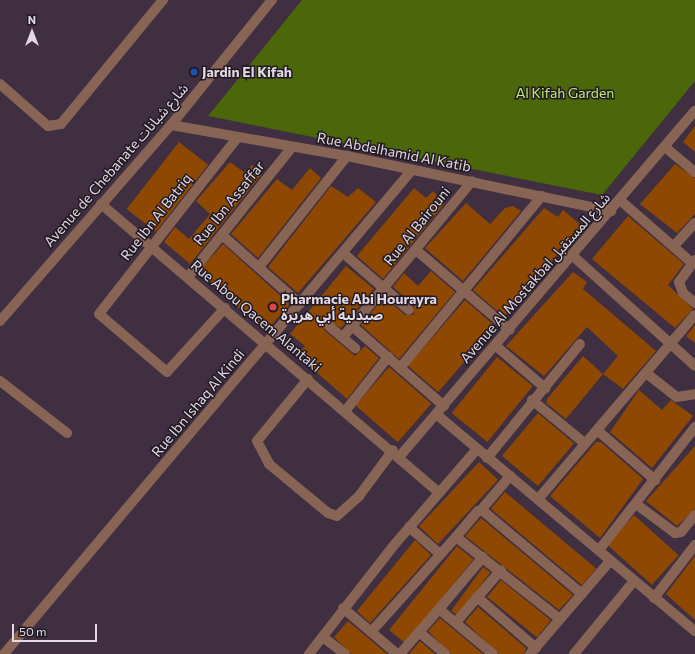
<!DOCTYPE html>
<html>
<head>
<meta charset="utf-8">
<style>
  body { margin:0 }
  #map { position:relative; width:695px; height:654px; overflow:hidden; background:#3f2f41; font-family:Commissioner,"Noto Sans Arabic",sans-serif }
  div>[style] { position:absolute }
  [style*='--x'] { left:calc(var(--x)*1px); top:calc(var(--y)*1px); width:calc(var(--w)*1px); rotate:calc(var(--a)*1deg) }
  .green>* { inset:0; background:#4c660a }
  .building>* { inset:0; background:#8e4801; transform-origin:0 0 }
  .minor>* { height:10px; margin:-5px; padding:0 5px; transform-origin:5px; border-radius:5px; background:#886454 }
  .dots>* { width:11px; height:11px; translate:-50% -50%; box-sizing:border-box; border:2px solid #211a22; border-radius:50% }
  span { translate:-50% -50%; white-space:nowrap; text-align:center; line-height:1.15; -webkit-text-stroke:3px #211a22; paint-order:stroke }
  .poi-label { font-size:14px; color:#e3d9e5; font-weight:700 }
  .left { translate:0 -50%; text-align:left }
  .park-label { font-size:14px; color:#c1ea79 }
  .street-label { font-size:14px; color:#e3d9e5 }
  .north { position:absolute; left:12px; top:12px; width:40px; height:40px; -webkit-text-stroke:3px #211a22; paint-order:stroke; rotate:0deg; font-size:11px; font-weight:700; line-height:16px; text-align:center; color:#e3d9e5 }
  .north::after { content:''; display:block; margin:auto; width:14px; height:18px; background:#e3d9e5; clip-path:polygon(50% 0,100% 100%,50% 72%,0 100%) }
  .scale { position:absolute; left:12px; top:624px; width:85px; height:18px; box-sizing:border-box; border:2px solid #e3d9e5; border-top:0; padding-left:5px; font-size:12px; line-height:14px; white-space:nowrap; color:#e3d9e5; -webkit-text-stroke:3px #211a22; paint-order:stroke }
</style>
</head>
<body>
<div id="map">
  <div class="green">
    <i style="clip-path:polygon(302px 0,695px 0,695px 81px,602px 195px,208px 116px)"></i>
  </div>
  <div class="building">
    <i style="clip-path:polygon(695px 126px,695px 152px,683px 142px)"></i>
    <i style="left:179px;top:142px;width:37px;height:85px;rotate:38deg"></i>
    <i style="clip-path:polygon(230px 162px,245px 173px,252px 165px,261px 175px,190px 264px,164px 242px,175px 227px,189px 239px,210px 214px,196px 201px)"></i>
    <i style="clip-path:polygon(675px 164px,695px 178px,695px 214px,677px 233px,640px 204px)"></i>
    <i style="clip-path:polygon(310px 168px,321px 178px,258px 258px,231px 234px,277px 179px,292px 190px)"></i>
    <i style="clip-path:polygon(331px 186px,348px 197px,358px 188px,376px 202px,298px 293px,268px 267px)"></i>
    <i style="clip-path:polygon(414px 188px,426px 198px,433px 191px,445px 203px,383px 279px,357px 256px)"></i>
    <i style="clip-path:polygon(466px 203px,490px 224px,505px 208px,513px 206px,521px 211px,463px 281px,425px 248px)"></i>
    <i style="clip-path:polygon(544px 208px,558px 217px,563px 210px,582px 226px,504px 317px,473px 290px)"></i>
    <i style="clip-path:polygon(628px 216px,684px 264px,668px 285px,693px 309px,675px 328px,592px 259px)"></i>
    <i style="left:223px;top:244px;width:90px;height:37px;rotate:42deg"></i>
    <i style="clip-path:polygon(346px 266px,374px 289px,341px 328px,328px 321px,324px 330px,355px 356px,365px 346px,379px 358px,347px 399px,297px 355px,305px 346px,290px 334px)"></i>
    <i style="clip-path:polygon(431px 271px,455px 292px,399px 359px,361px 325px,384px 297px,405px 315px,414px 315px,414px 305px,393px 287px,404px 273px,418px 286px)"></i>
    <i style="clip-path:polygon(573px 272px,587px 282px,583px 289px,656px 351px,623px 389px,603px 374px,618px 356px,587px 327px,544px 376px,506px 346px)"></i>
    <i style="left:465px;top:300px;width:40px;height:87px;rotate:41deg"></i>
    <i style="clip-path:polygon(695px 325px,695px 343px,686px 336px)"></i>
    <i style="clip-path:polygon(583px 356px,603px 374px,566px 419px,546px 403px,547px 399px)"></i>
    <i style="left:497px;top:357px;width:46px;height:72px;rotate:39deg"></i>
    <i style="left:389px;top:367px;width:56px;height:51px;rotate:41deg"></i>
    <i style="clip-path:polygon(639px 390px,662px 410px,671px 400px,693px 416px,652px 468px,610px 432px)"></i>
    <i style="left:538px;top:413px;width:47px;height:56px;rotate:40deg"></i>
    <i style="clip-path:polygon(596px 442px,601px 442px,643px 479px,600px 538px,550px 496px)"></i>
    <i style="clip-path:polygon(695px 446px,695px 509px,677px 526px,646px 501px)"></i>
    <i style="left:479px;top:462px;width:26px;height:88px;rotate:43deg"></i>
    <i style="left:505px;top:492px;width:119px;height:22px;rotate:40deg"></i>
    <i style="left:634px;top:515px;width:60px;height:40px;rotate:42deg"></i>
    <i style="clip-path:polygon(481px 518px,573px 595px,559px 610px,465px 536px)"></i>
    <i style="clip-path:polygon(415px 540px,431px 555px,370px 623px,357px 611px)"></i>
    <i style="left:457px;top:546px;width:21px;height:108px;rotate:39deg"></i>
    <i style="clip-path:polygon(695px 556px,695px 620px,666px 594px)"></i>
    <i style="left:483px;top:567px;width:9px;height:54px;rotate:36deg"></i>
    <i style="left:501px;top:580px;width:64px;height:22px;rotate:39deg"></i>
    <i style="clip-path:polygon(478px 607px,526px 648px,524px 654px,499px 654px,465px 622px)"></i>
    <i style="clip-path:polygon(440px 618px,483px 654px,451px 654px,428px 631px)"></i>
    <i style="clip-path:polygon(348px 621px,367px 637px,387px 654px,351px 654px,334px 637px)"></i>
    <i style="clip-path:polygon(420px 641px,435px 654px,409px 654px)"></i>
  </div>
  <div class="minor">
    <i style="--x:0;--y:84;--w:64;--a:41.2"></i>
    <i style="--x:48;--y:126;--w:13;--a:-9"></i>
    <i style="--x:61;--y:124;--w:161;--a:-50.6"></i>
    <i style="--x:171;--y:125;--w:179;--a:10"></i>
    <i style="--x:347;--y:156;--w:270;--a:11.8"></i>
    <i style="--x:665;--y:147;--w:39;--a:40"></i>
    <i style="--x:621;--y:201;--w:94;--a:41.1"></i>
    <i style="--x:101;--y:204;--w:445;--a:40.5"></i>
    <i style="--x:222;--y:235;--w:104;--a:41.5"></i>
    <i style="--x:674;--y:246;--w:31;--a:-48"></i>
    <i style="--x:416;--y:250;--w:123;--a:40.4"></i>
    <i style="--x:343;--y:253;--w:87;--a:40.8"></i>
    <i style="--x:573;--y:256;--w:164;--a:42"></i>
    <i style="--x:695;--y:260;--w:27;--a:126"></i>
    <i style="--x:679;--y:282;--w:12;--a:70"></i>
    <i style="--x:683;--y:293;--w:16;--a:40"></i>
    <i style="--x:259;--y:267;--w:142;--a:-51.6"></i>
    <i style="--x:188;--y:277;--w:166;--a:-51.3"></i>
    <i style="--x:225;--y:308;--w:86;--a:132.2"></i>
    <i style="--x:167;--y:372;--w:89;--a:-139.5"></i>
    <i style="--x:99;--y:314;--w:222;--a:-51.9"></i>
    <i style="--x:0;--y:321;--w:260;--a:-48.9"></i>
    <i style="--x:171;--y:125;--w:161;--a:-51.1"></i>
    <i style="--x:352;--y:326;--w:122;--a:41"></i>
    <i style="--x:330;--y:327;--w:33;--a:40"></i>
    <i style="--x:343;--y:337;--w:202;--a:-50.4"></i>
    <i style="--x:496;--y:346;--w:65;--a:40.6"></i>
    <i style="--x:400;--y:368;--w:223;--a:-50.5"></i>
    <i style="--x:646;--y:373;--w:39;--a:38"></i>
    <i style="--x:677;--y:397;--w:18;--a:-9"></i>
    <i style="--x:308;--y:379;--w:80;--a:129.4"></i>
    <i style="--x:257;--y:441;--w:26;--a:62"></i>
    <i style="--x:269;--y:464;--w:77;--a:39.7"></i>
    <i style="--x:328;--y:513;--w:9;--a:18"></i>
    <i style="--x:337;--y:516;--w:30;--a:-42"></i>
    <i style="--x:359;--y:496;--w:57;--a:-53.5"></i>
    <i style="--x:0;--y:381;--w:85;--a:37.8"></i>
    <i style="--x:532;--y:400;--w:66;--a:39.5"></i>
    <i style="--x:346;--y:410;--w:68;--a:-51.6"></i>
    <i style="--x:436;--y:414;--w:338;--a:40"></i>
    <i style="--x:597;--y:430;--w:77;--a:40.8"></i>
    <i style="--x:400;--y:456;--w:454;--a:-49.5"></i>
    <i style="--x:487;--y:458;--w:147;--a:-50.8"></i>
    <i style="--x:539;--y:498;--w:240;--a:-49.6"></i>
    <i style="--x:636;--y:504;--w:49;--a:36.6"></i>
    <i style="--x:675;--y:533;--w:6;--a:-9"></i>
    <i style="--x:681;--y:532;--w:22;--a:-51"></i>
    <i style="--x:481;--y:510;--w:45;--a:-49.5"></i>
    <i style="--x:409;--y:527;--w:41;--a:41.1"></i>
    <i style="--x:456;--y:537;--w:34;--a:-50"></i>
    <i style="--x:478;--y:511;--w:5;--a:0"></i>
    <i style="--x:483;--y:511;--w:129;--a:40"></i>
    <i style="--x:599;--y:550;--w:156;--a:-52"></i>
    <i style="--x:477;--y:597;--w:78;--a:40.8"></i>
    <i style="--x:654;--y:598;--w:67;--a:-52.3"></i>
    <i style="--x:343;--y:608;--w:71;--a:40.4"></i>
    <i style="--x:439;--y:609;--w:68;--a:-49.8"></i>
    <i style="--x:457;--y:621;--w:67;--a:-49.2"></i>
    <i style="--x:371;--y:632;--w:127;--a:-48.2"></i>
    <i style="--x:456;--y:537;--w:132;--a:38.3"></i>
    <i style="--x:419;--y:632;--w:34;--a:40"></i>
    <i style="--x:323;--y:637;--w:28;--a:38"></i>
    <i style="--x:4;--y:654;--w:633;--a:-49.87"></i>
    <i style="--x:309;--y:654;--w:140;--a:-52"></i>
    <i style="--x:395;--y:544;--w:124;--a:-49.2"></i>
    <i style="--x:400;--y:654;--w:60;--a:-49.1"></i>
    <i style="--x:439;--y:609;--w:70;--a:39.8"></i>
    <i style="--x:530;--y:654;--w:123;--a:-49.3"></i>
    <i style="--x:574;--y:654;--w:94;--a:-50.6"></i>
  </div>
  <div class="dots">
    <i style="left:194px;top:72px;background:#1a4fb4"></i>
    <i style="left:273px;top:307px;background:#e0444e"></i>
  </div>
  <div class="poi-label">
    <span class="left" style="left:202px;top:72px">Jardin El Kifah</span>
    <span class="left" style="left:281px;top:307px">Pharmacie Abi Hourayra<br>صيدلية أبي هريرة</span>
  </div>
  <div class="park-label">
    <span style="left:565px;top:93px">Al Kifah Garden</span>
  </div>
  <div class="street-label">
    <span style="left:394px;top:152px;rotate:11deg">Rue Abdelhamid Al Katib</span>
    <span style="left:116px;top:165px;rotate:-49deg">Avenue de Chebanate شارع شبانات</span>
    <span style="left:229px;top:203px;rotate:-51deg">Rue Ibn Assaffar</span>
    <span style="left:156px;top:217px;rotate:-52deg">Rue Ibn Al Batriq</span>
    <span style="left:417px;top:226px;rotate:-51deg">Rue Al Bairouni</span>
    <span style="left:535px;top:278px;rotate:-49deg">Avenue Al Mostakbal شارع المستقبل</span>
    <span style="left:256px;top:316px;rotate:40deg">Rue Abou Qacem Alantaki</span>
    <span style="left:198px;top:403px;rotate:-50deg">Rue Ibn Ishaq Al Kindi</span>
  </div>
  <div class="north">N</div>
  <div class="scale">50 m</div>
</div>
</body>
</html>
